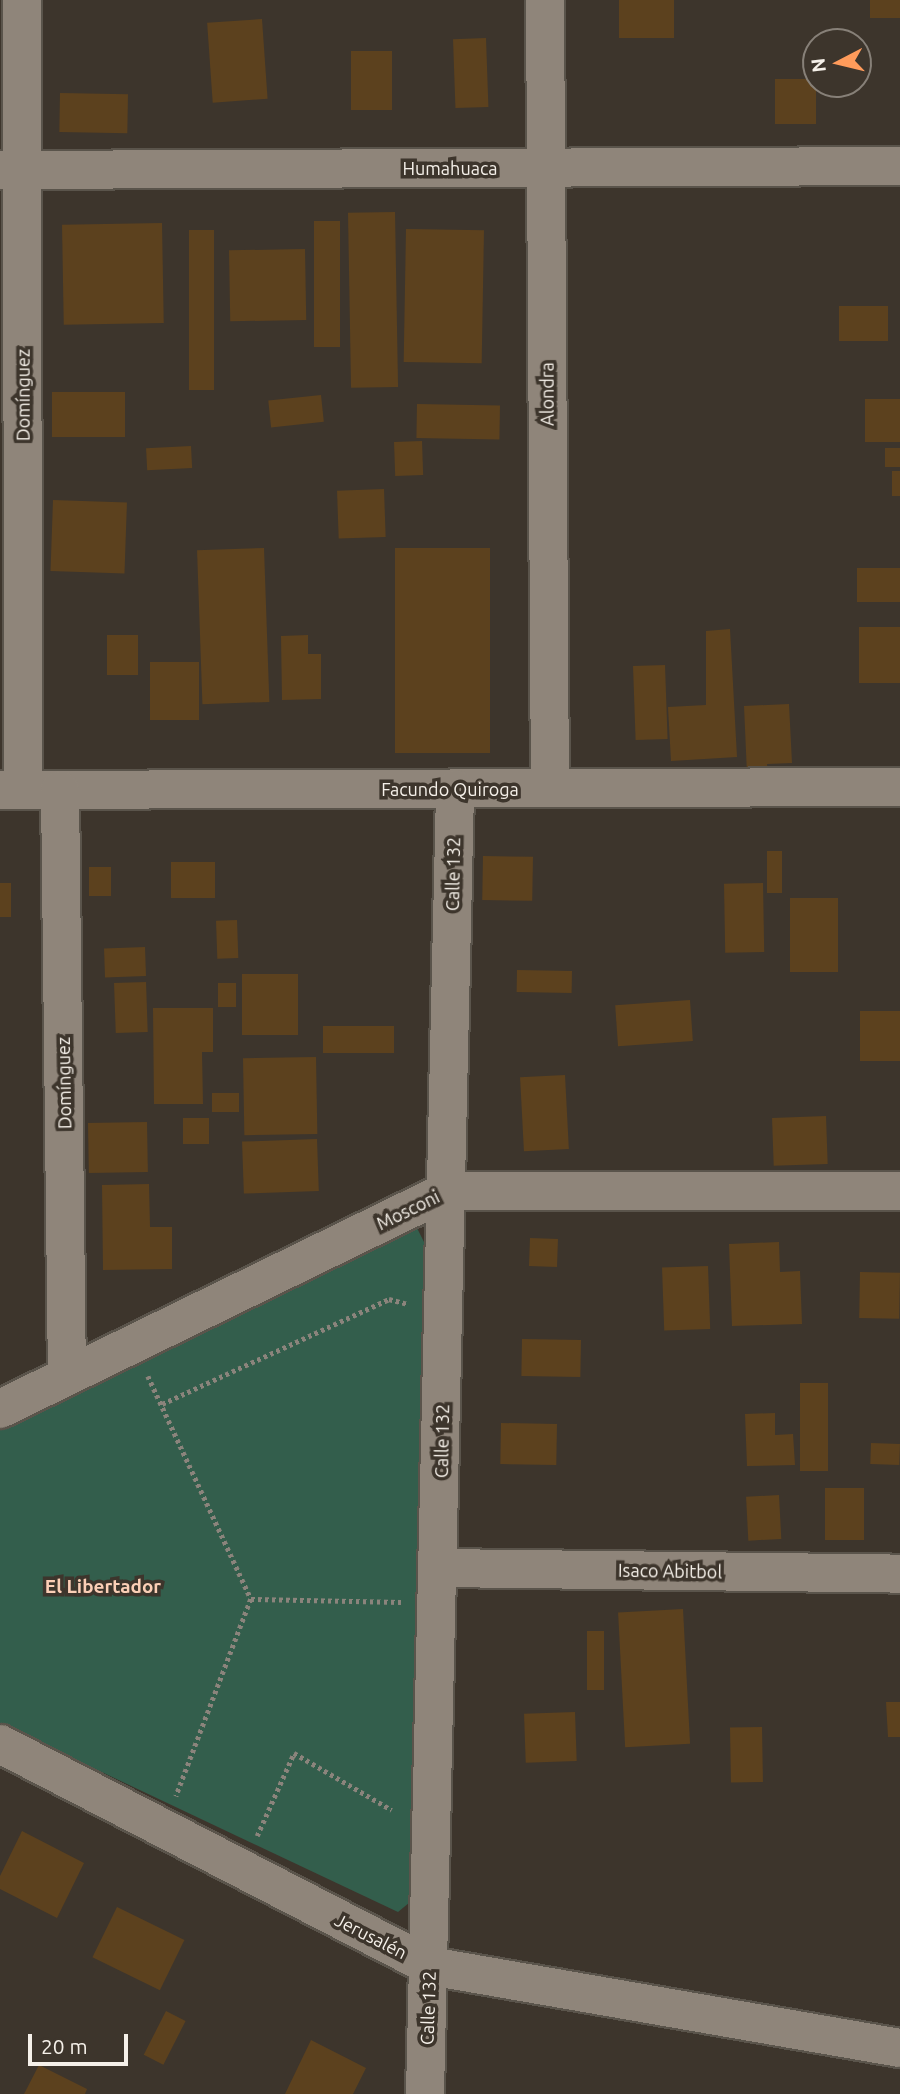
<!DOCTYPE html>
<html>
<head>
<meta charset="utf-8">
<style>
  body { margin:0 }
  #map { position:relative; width:900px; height:2094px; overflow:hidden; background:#3d352c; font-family:Ubuntu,sans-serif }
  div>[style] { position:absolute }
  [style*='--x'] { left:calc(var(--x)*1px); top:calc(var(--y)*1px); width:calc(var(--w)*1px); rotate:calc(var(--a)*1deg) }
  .green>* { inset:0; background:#335e4c }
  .building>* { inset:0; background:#5c411e; transform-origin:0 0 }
  .path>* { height:4.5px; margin-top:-2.25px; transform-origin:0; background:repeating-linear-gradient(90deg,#8b847c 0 3.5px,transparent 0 7px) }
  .roads { filter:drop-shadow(2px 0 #5a544b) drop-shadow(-2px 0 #5a544b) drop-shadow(0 2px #5a544b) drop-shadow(0 -2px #5a544b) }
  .minor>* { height:38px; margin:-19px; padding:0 19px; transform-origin:19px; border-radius:19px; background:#8f857a }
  span { translate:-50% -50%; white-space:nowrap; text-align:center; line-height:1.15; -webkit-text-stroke:7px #3d352c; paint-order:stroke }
  .street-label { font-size:18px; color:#f5f0e9 }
  .neighbourhood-label { font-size:19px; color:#fbcfb6; font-weight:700 }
  .north { position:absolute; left:802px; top:28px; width:70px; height:70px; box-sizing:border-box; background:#3d352c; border:2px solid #878078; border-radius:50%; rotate:263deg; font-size:19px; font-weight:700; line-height:28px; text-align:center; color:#f5f0e9 }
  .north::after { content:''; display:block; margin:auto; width:24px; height:32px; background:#ff9b5b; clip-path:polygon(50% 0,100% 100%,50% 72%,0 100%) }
  .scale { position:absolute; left:28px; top:2034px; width:100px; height:32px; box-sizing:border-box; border:4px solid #f5f0e9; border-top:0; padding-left:9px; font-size:21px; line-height:24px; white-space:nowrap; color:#f5f0e9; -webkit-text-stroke:5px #3d352c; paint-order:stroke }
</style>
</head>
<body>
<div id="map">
  <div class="green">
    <i style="clip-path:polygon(414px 1222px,431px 1256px,421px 1893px,398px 1912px,0 1724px,0 1418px)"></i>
  </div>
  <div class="building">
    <i style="left:619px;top:0;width:55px;height:38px"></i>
    <i style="left:870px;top:0;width:30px;height:18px"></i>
    <i style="left:262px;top:19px;width:80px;height:55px;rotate:86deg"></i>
    <i style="left:486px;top:38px;width:69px;height:33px;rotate:88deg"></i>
    <i style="left:351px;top:51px;width:41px;height:59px"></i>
    <i style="left:775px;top:79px;width:41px;height:45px"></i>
    <i style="left:60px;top:93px;width:68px;height:39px;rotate:1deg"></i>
    <i style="left:395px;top:212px;width:175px;height:47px;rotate:89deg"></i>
    <i style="left:340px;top:221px;width:126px;height:26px;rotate:90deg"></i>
    <i style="left:162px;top:223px;width:100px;height:100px;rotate:89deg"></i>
    <i style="left:406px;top:229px;width:78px;height:133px;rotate:1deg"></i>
    <i style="left:189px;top:230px;width:25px;height:160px"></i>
    <i style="left:305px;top:249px;width:71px;height:76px;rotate:89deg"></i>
    <i style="left:888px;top:306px;width:35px;height:49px;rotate:90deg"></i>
    <i style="left:125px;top:392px;width:45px;height:73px;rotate:90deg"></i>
    <i style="left:321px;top:395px;width:27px;height:53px;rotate:84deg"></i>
    <i style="left:900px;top:399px;width:43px;height:35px;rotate:90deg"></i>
    <i style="left:417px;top:404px;width:83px;height:34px;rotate:1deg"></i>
    <i style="left:422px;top:441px;width:34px;height:28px;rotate:88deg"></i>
    <i style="left:191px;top:446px;width:22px;height:45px;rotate:87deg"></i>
    <i style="left:885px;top:448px;width:15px;height:19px"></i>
    <i style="left:892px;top:471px;width:8px;height:25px"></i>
    <i style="left:384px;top:489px;width:48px;height:47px;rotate:88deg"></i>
    <i style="left:53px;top:500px;width:74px;height:71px;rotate:2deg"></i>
    <i style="left:264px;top:548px;width:154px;height:67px;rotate:88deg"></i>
    <i style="left:395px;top:548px;width:95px;height:205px"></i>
    <i style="left:900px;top:568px;width:34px;height:43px;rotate:90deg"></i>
    <i style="left:900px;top:627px;width:56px;height:41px;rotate:90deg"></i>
    <i style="clip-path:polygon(730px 629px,737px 757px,671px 761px,668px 707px,706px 705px,706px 631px)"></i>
    <i style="left:107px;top:635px;width:31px;height:40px"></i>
    <i style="clip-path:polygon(308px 635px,308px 654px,321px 654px,321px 699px,282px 700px,281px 636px)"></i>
    <i style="left:150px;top:662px;width:49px;height:58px"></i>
    <i style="left:665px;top:665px;width:74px;height:32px;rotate:88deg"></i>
    <i style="clip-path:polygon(789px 704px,792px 763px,767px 764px,768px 773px,747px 774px,744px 706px)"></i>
    <i style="left:782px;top:851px;width:42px;height:15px;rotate:90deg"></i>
    <i style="left:483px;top:856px;width:50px;height:44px;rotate:1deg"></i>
    <i style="left:171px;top:862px;width:44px;height:36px"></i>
    <i style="left:111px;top:867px;width:29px;height:22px;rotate:90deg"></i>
    <i style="left:0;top:883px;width:11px;height:34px"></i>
    <i style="left:763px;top:883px;width:69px;height:39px;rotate:89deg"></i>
    <i style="left:790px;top:898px;width:48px;height:74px"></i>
    <i style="left:237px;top:920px;width:38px;height:21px;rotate:88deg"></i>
    <i style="left:145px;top:947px;width:29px;height:41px;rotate:88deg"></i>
    <i style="left:517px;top:970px;width:55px;height:22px;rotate:1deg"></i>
    <i style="left:242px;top:974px;width:56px;height:61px"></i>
    <i style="left:146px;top:982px;width:50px;height:32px;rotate:88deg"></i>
    <i style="left:236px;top:983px;width:24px;height:18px;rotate:90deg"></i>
    <i style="left:690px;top:1000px;width:41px;height:75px;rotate:86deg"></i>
    <i style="clip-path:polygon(153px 1008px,213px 1008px,213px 1052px,202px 1052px,203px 1104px,154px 1104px)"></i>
    <i style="left:860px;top:1011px;width:40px;height:50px"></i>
    <i style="left:394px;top:1026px;width:27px;height:71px;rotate:90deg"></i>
    <i style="left:316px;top:1057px;width:77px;height:73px;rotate:89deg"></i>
    <i style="left:565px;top:1075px;width:74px;height:45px;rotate:87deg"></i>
    <i style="left:212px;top:1093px;width:27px;height:19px"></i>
    <i style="left:826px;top:1116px;width:48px;height:54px;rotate:88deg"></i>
    <i style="left:209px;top:1118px;width:26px;height:26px;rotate:90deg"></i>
    <i style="left:147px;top:1122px;width:50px;height:59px;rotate:89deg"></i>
    <i style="left:317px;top:1139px;width:52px;height:75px;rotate:88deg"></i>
    <i style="clip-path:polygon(149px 1184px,150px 1227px,172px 1227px,172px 1269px,103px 1270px,102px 1185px)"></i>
    <i style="left:530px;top:1238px;width:28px;height:28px;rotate:2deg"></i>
    <i style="clip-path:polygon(779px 1242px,780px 1272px,800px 1271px,802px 1324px,732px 1326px,729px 1244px)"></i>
    <i style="left:708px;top:1266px;width:63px;height:46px;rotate:88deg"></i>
    <i style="left:860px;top:1272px;width:40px;height:46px;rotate:1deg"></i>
    <i style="left:522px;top:1339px;width:59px;height:37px;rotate:1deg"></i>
    <i style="left:800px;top:1383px;width:28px;height:88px"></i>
    <i style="clip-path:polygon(775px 1413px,775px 1435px,793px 1434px,795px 1465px,747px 1466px,745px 1414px)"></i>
    <i style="left:501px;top:1423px;width:56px;height:41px;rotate:1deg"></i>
    <i style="left:871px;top:1443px;width:29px;height:21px;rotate:2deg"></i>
    <i style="left:825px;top:1488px;width:39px;height:52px"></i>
    <i style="left:779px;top:1495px;width:44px;height:33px;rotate:87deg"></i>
    <i style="left:683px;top:1609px;width:135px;height:65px;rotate:87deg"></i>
    <i style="left:587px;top:1631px;width:17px;height:59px"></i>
    <i style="clip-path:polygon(886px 1702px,900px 1702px,900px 1737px,888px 1737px)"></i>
    <i style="left:575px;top:1712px;width:49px;height:51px;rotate:88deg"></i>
    <i style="left:762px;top:1727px;width:55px;height:32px;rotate:89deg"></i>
    <i style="clip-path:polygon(22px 1831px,84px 1863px,57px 1918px,0 1889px,0 1876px)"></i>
    <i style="left:117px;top:1907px;width:75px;height:56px;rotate:26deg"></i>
    <i style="left:166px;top:2011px;width:22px;height:49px;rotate:27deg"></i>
    <i style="clip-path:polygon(311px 2040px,366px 2068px,353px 2094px,285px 2094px)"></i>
    <i style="clip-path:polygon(39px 2065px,87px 2089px,85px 2094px,24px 2094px)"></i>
  </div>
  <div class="path">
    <i style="--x:148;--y:1376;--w:246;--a:65.2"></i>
    <i style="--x:251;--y:1599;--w:211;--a:110.8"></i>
    <i style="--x:162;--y:1404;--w:250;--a:-24.8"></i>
    <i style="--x:389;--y:1299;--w:20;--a:15"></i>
    <i style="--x:251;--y:1599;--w:150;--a:1.1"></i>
    <i style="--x:257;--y:1836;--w:91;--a:-66"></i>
    <i style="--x:294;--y:1753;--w:113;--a:30.2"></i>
  </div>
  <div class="roads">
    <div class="minor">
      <i style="--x:22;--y:0;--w:790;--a:89.93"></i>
      <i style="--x:545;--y:0;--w:788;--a:89.64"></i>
      <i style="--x:0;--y:170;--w:900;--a:-0.25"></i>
      <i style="--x:0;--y:790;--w:900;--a:-0.19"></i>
      <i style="--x:60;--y:790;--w:586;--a:89.32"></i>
      <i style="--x:0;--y:1409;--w:496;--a:-26"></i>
      <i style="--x:446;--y:1191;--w:454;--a:0"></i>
      <i style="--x:439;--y:1568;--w:461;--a:0.7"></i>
      <i style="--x:0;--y:1744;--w:484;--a:27.3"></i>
      <i style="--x:430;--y:1966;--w:477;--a:9.9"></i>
      <i style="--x:425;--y:2094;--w:1305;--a:-88.68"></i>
    </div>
  </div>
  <div class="street-label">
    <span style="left:450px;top:168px">Humahuaca</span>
    <span style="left:547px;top:394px;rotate:-90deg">Alondra</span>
    <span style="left:23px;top:395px;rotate:-90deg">Domínguez</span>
    <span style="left:450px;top:789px">Facundo Quiroga</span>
    <span style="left:453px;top:874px;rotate:-89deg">Calle 132</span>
    <span style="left:64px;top:1083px;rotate:-91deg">Domínguez</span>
    <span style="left:408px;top:1210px;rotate:-26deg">Mosconi</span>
    <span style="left:442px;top:1441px;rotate:-89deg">Calle 132</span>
    <span style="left:670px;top:1571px;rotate:1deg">Isaco Abitbol</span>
    <span style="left:371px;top:1936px;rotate:27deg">Jerusalén</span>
    <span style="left:428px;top:2008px;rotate:-88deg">Calle 132</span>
  </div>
  <div class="neighbourhood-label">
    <span style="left:103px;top:1587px">El Libertador</span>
  </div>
  <div class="north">N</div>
  <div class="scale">20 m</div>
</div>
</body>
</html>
